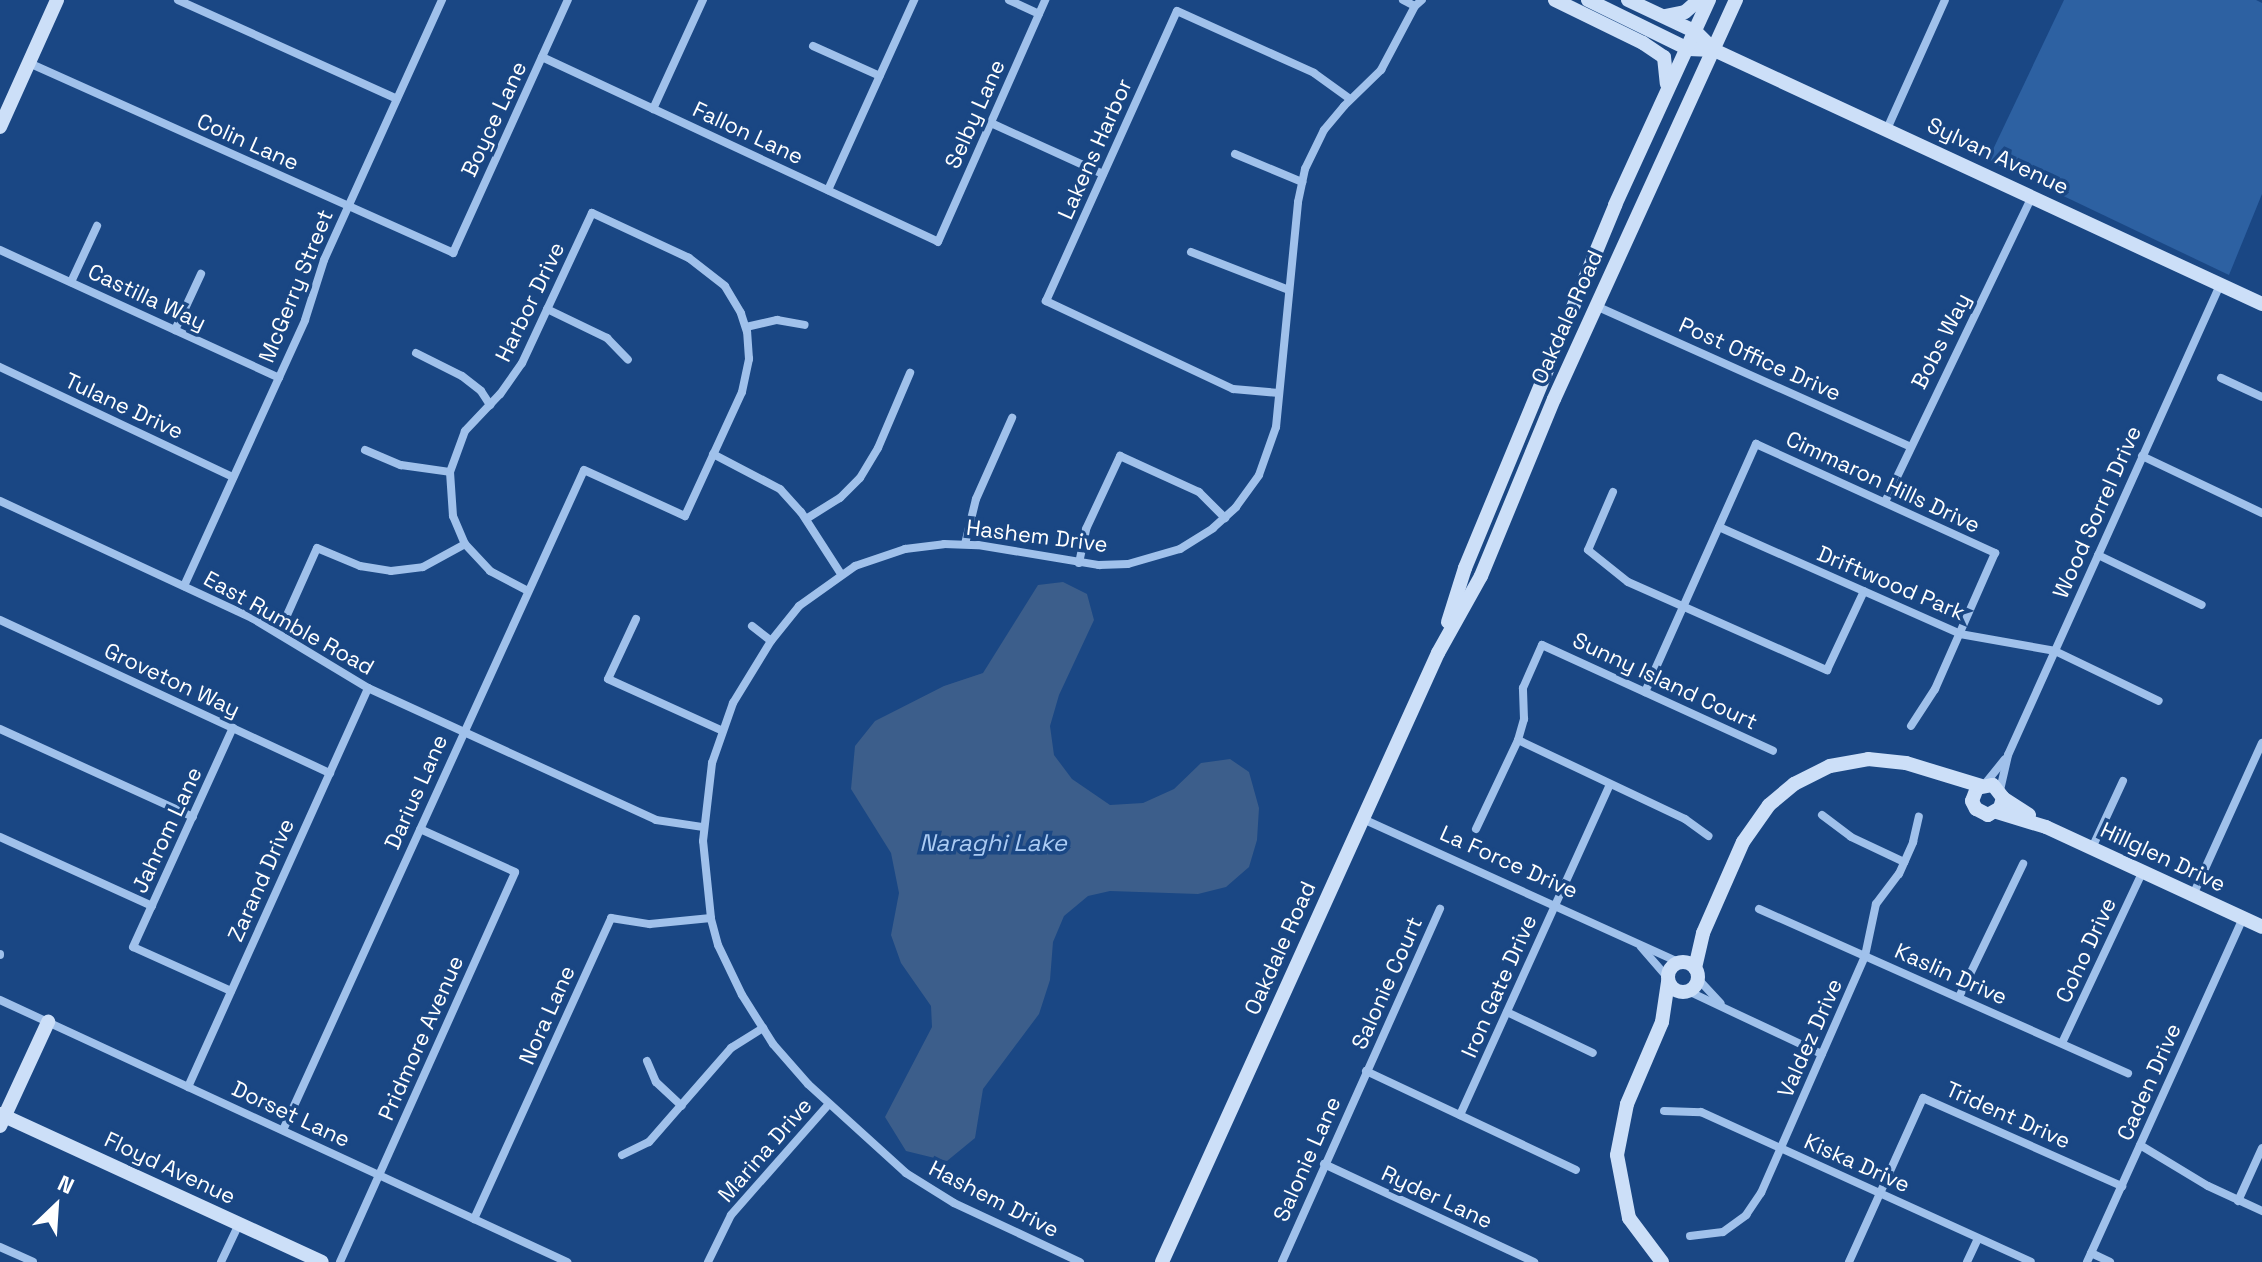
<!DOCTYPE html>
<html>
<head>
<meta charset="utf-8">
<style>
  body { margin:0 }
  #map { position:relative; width:2262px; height:1262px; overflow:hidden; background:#1a4784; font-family:"Space Grotesk",sans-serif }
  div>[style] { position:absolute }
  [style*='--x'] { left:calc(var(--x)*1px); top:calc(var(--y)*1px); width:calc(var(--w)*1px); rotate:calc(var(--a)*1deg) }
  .green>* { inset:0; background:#2d61a2 }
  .water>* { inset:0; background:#3c5e8b }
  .street>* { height:8px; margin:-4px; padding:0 4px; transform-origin:4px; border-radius:4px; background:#a0c1eb }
  .secondary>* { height:14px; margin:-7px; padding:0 7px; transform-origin:7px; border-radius:7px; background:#ccdff8 }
  .secondary>.ring { margin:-7px; padding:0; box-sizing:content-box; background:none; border:14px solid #ccdff8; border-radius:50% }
  span { translate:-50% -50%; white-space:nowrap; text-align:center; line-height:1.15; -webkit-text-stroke:7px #1a4784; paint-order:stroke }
  .street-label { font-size:22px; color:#fff }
  .water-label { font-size:24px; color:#abcbf3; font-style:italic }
  .north { position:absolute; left:16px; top:1166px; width:80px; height:80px; -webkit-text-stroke:6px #1a4784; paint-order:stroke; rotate:25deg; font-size:22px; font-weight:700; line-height:32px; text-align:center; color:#fff }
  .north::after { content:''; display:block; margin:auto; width:28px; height:36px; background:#fff; clip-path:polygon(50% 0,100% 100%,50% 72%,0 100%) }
</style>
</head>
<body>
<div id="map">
  <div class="green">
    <i style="clip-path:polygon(2064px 0,2256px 0,2262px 3px,2262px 194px,2229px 275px,1988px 160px)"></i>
  </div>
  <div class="water">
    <i style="clip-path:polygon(1063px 582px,1087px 594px,1094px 620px,1059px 695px,1050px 726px,1054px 755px,1072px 779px,1110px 805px,1143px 803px,1174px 789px,1201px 763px,1230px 759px,1249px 772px,1259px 808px,1257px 840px,1249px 867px,1226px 887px,1198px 894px,1110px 891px,1088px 896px,1064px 916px,1053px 942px,1050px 980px,1039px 1014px,983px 1089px,975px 1138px,947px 1161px,906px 1151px,885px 1117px,932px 1027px,931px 1006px,901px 963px,891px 935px,899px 893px,891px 853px,851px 789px,855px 746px,875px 721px,944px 686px,983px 673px,1038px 585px)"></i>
  </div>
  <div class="street">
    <i style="--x:178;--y:0;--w:240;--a:24.3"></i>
    <i style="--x:1009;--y:0;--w:33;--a:25"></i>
    <i style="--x:1403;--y:0;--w:13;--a:27"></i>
    <i style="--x:813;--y:46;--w:73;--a:24.1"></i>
    <i style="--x:542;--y:57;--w:437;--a:25"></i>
    <i style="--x:938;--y:242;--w:265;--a:-66.1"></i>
    <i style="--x:29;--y:63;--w:465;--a:24.1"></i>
    <i style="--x:453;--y:253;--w:278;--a:-65.6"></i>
    <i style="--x:653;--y:109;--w:120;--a:-65.4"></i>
    <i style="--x:991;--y:123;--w:123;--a:24.5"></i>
    <i style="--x:1887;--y:129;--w:141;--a:-65.8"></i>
    <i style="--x:1235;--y:154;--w:73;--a:22.7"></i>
    <i style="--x:828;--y:190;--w:209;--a:-65.6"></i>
    <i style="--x:0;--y:250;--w:307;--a:24.6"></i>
    <i style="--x:1191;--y:252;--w:105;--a:21.2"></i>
    <i style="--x:71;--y:282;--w:62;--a:-65.1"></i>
    <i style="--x:1596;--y:306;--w:343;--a:24.1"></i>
    <i style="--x:547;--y:309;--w:67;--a:25.8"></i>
    <i style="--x:607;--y:338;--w:30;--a:46"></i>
    <i style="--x:746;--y:327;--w:32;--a:-13"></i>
    <i style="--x:777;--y:320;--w:28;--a:10"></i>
    <i style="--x:175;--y:330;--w:62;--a:-65.1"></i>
    <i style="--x:416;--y:353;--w:51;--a:26.6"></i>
    <i style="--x:462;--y:376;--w:24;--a:38"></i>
    <i style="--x:481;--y:391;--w:17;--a:57"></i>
    <i style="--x:0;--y:367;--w:258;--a:25.3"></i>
    <i style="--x:2221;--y:378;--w:45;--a:24.9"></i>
    <i style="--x:1279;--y:393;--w:46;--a:-175"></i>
    <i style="--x:1233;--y:389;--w:207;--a:-154.8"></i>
    <i style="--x:1046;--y:301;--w:318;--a:-65.7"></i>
    <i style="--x:1177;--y:11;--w:150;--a:24.3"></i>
    <i style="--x:1314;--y:73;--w:44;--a:35.8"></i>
    <i style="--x:365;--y:450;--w:39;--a:23"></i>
    <i style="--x:401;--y:465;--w:49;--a:8.1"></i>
    <i style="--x:713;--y:454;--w:76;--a:27.6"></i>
    <i style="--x:780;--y:489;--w:31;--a:48"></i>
    <i style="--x:801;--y:512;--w:74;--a:57.2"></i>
    <i style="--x:2142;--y:456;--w:133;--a:25.4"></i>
    <i style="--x:1613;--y:492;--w:63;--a:113.3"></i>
    <i style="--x:1588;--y:550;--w:51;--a:38.7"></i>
    <i style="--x:1628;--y:582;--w:218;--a:23.9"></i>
    <i style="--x:1827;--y:670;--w:87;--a:-64.9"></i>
    <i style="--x:0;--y:501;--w:278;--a:24.9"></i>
    <i style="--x:252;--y:618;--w:135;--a:31.1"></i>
    <i style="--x:368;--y:688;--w:317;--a:24.6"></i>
    <i style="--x:656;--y:820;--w:48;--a:8.5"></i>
    <i style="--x:1885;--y:502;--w:339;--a:-64.3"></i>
    <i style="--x:806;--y:519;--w:40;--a:-32"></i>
    <i style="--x:840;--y:498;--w:28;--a:-45"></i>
    <i style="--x:860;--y:478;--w:35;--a:-59"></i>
    <i style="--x:878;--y:448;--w:82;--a:-66.9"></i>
    <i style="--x:1719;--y:527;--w:264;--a:23.9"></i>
    <i style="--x:1960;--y:634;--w:97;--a:10.1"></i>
    <i style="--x:2055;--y:651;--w:115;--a:25.7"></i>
    <i style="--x:965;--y:544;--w:46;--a:-76.3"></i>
    <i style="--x:976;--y:499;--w:89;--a:-66"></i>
    <i style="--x:2098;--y:555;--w:115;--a:25.7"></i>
    <i style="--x:1079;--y:563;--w:35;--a:-78"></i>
    <i style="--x:1086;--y:529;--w:81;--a:-65"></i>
    <i style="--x:1120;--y:456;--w:87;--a:24.5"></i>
    <i style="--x:1199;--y:492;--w:37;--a:45"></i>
    <i style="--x:184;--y:586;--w:292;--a:-65.5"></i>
    <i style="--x:305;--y:320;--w:63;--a:-72.4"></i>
    <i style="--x:324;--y:260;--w:286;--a:-65.6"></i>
    <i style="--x:636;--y:619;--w:66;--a:115"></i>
    <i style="--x:608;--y:679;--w:124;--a:24.3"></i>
    <i style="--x:0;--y:620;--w:364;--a:24.9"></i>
    <i style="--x:752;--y:626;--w:24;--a:38"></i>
    <i style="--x:279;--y:633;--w:93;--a:-65.9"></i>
    <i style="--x:317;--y:548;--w:47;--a:22.7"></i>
    <i style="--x:360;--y:566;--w:31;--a:9"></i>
    <i style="--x:391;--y:571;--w:32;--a:-7"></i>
    <i style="--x:423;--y:567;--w:48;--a:-28.7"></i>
    <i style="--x:1645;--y:692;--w:272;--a:-65.9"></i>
    <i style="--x:1756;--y:444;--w:263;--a:24.5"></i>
    <i style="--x:1995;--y:553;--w:149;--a:113.8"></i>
    <i style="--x:1935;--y:689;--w:44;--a:123"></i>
    <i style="--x:0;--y:729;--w:212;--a:24.5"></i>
    <i style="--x:1518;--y:740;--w:185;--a:25.3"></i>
    <i style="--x:1685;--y:819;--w:29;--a:36"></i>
    <i style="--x:1984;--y:785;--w:33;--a:-51"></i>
    <i style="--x:2000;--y:790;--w:36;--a:-77"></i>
    <i style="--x:2008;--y:755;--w:516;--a:-65.72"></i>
    <i style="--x:1822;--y:815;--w:36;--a:37"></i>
    <i style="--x:1851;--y:837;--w:59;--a:25.3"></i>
    <i style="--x:1363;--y:819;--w:346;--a:24.4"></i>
    <i style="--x:1476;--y:829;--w:98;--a:-64.7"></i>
    <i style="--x:1518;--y:740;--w:22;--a:-74"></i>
    <i style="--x:1524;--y:719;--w:31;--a:-92"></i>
    <i style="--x:1523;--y:688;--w:47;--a:-66.2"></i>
    <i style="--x:1542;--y:645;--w:254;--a:24.6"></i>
    <i style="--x:0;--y:837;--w:167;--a:24.4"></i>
    <i style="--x:2092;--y:848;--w:74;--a:-65.2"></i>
    <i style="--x:2193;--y:895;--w:167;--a:-65.6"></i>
    <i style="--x:1759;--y:909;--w:404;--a:24"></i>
    <i style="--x:1641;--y:947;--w:40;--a:49"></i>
    <i style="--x:0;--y:955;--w:1;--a:-90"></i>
    <i style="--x:1698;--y:979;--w:33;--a:47"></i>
    <i style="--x:231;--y:991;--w:107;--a:-155.8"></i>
    <i style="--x:133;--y:947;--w:241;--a:-65.5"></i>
    <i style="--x:1688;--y:991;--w:148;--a:25.2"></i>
    <i style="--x:1959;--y:997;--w:148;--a:-64.3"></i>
    <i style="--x:0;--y:1000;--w:625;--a:24.8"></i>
    <i style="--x:1507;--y:1012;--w:95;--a:25.5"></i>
    <i style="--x:2062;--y:1043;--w:190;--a:-64.8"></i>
    <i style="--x:647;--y:1061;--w:23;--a:67"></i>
    <i style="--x:656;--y:1082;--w:35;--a:43"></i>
    <i style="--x:1366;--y:1071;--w:232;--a:25.2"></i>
    <i style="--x:188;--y:1087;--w:438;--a:-65.7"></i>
    <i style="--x:1664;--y:1111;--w:37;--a:2"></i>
    <i style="--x:1701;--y:1112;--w:362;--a:24.4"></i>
    <i style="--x:1460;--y:1115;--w:363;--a:-65.6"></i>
    <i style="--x:283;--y:1130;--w:725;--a:-65.48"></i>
    <i style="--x:584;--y:470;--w:111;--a:24.5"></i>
    <i style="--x:685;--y:516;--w:136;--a:-65.3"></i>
    <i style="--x:742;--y:392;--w:34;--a:-78"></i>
    <i style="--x:749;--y:359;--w:27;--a:-94"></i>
    <i style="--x:747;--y:332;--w:20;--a:-108"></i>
    <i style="--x:741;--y:313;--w:31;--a:-121"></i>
    <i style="--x:725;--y:286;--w:46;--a:-142.1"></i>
    <i style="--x:689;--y:258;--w:107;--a:-155.1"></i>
    <i style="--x:592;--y:213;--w:166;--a:115"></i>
    <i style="--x:522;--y:363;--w:38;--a:125"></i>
    <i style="--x:500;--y:394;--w:51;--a:133.4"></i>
    <i style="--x:465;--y:431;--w:44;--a:110.1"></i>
    <i style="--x:450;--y:472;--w:44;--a:86.1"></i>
    <i style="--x:453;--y:516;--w:30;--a:67"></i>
    <i style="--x:465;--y:544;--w:37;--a:47"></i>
    <i style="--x:490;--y:571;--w:43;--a:27.8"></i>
    <i style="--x:2140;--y:1145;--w:79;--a:31.1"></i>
    <i style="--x:2208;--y:1186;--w:60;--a:24.8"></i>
    <i style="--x:622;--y:1155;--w:30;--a:-26"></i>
    <i style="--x:649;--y:1142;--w:125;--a:-48.9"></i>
    <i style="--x:731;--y:1048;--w:38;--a:-32"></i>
    <i style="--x:1324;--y:1164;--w:232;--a:25"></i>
    <i style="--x:2238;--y:1201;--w:58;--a:-65.6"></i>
    <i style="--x:474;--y:1219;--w:331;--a:-65.5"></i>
    <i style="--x:611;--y:918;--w:39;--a:9"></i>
    <i style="--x:650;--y:924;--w:61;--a:-5.6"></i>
    <i style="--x:1690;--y:1236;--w:33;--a:-7"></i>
    <i style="--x:1723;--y:1232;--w:29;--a:-36"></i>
    <i style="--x:1746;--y:1215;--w:27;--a:-56"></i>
    <i style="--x:1761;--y:1193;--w:259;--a:-66.3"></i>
    <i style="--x:1865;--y:956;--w:53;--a:-78.1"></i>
    <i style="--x:1876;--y:904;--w:38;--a:-53"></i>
    <i style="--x:1899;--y:874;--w:35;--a:-66"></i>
    <i style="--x:1913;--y:842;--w:26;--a:-77"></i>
    <i style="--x:0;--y:1247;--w:36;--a:24"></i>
    <i style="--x:2091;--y:1253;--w:21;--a:25"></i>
    <i style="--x:221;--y:1262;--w:42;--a:-64.7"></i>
    <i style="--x:340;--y:1262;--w:427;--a:-65.8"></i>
    <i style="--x:515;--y:872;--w:104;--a:-155.6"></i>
    <i style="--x:708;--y:1262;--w:52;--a:-63.9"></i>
    <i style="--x:731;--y:1215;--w:148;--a:-48.6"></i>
    <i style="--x:1080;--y:1262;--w:139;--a:-154.9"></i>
    <i style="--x:954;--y:1203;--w:57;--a:-148"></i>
    <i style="--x:906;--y:1173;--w:132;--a:-137.8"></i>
    <i style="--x:808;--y:1084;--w:53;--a:-131.2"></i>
    <i style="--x:773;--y:1044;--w:58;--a:-122.3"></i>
    <i style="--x:742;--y:995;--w:55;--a:-115.6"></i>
    <i style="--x:718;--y:945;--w:28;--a:-105"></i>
    <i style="--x:711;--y:918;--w:77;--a:-95.9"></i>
    <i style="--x:703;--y:841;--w:79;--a:-83.4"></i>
    <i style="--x:712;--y:763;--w:64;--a:-70.7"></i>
    <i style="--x:733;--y:703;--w:73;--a:-58.5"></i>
    <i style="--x:771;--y:641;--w:45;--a:-51.3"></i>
    <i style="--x:799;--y:606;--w:69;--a:-35.5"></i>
    <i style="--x:855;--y:566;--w:53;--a:-18.8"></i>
    <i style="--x:905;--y:549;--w:39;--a:-7"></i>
    <i style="--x:944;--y:544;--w:34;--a:2"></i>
    <i style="--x:978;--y:545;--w:123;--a:9.4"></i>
    <i style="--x:1099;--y:565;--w:29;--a:-2"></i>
    <i style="--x:1128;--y:564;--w:54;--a:-16.1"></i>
    <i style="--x:1180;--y:549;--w:39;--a:-32"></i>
    <i style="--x:1213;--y:528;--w:31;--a:-42"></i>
    <i style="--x:1236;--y:507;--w:39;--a:-54"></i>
    <i style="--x:1259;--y:475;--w:51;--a:-70.5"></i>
    <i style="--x:1276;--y:427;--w:226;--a:-84.4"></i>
    <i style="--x:1298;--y:202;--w:34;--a:-78"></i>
    <i style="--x:1305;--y:169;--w:43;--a:-64"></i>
    <i style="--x:1324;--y:130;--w:31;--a:-50"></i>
    <i style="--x:1344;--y:106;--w:52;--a:-44.2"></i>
    <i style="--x:1381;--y:70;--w:72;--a:-62"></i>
    <i style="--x:1415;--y:6;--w:9;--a:-41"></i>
    <i style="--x:1282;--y:1262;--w:387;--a:-65.9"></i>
    <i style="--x:1849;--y:1262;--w:180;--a:-65.7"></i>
    <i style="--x:1923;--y:1098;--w:218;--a:23.9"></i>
    <i style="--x:1967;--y:1262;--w:26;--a:-65"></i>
    <i style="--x:2087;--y:1262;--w:378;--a:-65.6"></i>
  </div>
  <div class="secondary">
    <i style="--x:1555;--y:0;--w:98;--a:26"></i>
    <i style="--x:1643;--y:43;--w:25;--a:34"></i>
    <i style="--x:1664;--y:57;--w:27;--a:84"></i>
    <i style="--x:1588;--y:0;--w:111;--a:26.1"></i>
    <i style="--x:1688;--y:49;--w:26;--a:2"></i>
    <i style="--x:1628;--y:0;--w:75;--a:25.2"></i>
    <i style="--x:1696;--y:32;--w:25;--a:45"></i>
    <i style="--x:1714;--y:50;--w:604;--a:24.87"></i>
    <i style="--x:1665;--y:16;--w:20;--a:-11"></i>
    <i style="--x:1685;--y:12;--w:18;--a:-41"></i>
    <i style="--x:0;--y:127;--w:139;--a:-65.8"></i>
    <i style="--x:1448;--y:622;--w:57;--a:-72.5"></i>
    <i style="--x:1465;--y:568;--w:393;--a:-67.5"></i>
    <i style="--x:1615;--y:205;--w:226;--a:-65.4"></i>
    <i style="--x:2003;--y:798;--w:10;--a:107"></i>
    <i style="--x:2000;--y:808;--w:14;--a:150"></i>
    <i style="--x:1988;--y:815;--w:13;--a:-153"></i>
    <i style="--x:1976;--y:809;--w:9;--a:-117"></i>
    <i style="--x:1972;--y:801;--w:14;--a:-69"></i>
    <i style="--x:1977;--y:788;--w:16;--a:-11"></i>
    <i style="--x:1993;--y:785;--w:16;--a:52"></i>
    <i style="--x:2003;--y:798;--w:31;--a:33"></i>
    <i style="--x:1997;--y:812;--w:51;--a:17"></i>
    <i style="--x:2046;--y:827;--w:238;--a:24.8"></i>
    <i class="ring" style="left:1668px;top:962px;width:16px;height:16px"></i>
    <i style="--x:1695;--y:968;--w:36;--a:-77"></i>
    <i style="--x:1703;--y:933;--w:99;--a:-66.3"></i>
    <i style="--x:1743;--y:842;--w:45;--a:-54.9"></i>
    <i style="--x:1769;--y:805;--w:33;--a:-40"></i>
    <i style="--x:1794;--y:784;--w:40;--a:-26.6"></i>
    <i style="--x:1830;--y:766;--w:39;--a:-10"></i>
    <i style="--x:1868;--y:759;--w:38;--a:6"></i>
    <i style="--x:1906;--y:763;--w:78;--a:17"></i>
    <i style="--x:0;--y:1114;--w:354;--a:24.7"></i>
    <i style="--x:0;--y:1126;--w:115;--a:-65.2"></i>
    <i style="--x:1162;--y:1262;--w:669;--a:-65.62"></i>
    <i style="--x:1438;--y:653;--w:88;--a:-60.8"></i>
    <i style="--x:1481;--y:576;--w:191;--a:-67.6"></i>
    <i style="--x:1554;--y:399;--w:439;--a:-65.5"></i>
    <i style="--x:1662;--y:1262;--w:55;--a:-126.9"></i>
    <i style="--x:1629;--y:1218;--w:64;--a:-100.8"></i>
    <i style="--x:1617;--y:1155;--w:52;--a:-78.9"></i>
    <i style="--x:1627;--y:1104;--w:89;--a:-66.9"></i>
    <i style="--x:1662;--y:1022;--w:40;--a:-81.5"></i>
  </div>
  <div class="street-label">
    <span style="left:975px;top:114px;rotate:-66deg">Selby Lane</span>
    <span style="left:494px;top:119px;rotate:-65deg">Boyce Lane</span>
    <span style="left:748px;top:133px;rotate:25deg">Fallon Lane</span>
    <span style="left:248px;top:142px;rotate:24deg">Colin Lane</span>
    <span style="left:1095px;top:149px;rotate:-66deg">Lakens Harbor</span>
    <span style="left:1998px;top:156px;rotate:25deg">Sylvan Avenue</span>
    <span style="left:296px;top:286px;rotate:-68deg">McGerry Street</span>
    <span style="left:147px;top:297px;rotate:25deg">Castilla Way</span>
    <span style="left:530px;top:302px;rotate:-64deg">Harbor Drive</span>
    <span style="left:1567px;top:317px;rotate:-66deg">Oakdale Road</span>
    <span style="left:1941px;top:341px;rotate:-63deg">Bobs Way</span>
    <span style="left:1760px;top:359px;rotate:24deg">Post Office Drive</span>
    <span style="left:124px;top:406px;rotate:25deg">Tulane Drive</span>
    <span style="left:1883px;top:482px;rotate:25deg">Cimmaron Hills Drive</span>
    <span style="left:2097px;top:512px;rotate:-66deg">Wood Sorrel Drive</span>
    <span style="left:1037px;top:536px;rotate:7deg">Hashem Drive</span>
    <span style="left:1891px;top:583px;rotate:23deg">Driftwood Park</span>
    <span style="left:289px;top:623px;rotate:29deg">East Rumble Road</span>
    <span style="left:172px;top:680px;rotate:25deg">Groveton Way</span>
    <span style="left:1665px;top:681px;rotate:25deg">Sunny Island Court</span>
    <span style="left:416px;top:792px;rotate:-66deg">Darius Lane</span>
    <span style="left:167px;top:830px;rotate:-65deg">Jahrom Lane</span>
    <span style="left:2163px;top:857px;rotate:25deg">Hillglen Drive</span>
    <span style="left:1509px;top:862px;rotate:24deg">La Force Drive</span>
    <span style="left:261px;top:880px;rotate:-66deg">Zarand Drive</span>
    <span style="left:1280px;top:948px;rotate:-66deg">Oakdale Road</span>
    <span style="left:2086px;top:950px;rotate:-65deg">Coho Drive</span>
    <span style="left:1951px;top:974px;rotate:24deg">Kaslin Drive</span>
    <span style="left:1387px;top:983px;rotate:-66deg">Salonie Court</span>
    <span style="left:1499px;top:986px;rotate:-66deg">Iron Gate Drive</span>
    <span style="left:547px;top:1015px;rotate:-66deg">Nora Lane</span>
    <span style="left:421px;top:1038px;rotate:-66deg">Pridmore Avenue</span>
    <span style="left:1810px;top:1038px;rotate:-66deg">Valdez Drive</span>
    <span style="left:2149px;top:1082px;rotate:-66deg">Caden Drive</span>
    <span style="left:291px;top:1114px;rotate:25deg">Dorset Lane</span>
    <span style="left:2008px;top:1115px;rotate:24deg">Trident Drive</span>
    <span style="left:765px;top:1150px;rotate:-49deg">Marina Drive</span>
    <span style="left:1307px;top:1159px;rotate:-66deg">Salonie Lane</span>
    <span style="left:1857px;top:1163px;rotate:24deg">Kiska Drive</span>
    <span style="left:170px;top:1168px;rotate:25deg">Floyd Avenue</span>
    <span style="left:1437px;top:1197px;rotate:25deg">Ryder Lane</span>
    <span style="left:994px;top:1199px;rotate:27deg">Hashem Drive</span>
  </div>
  <div class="water-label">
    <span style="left:993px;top:843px">Naraghi Lake</span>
  </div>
  <div class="north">N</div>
</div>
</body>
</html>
